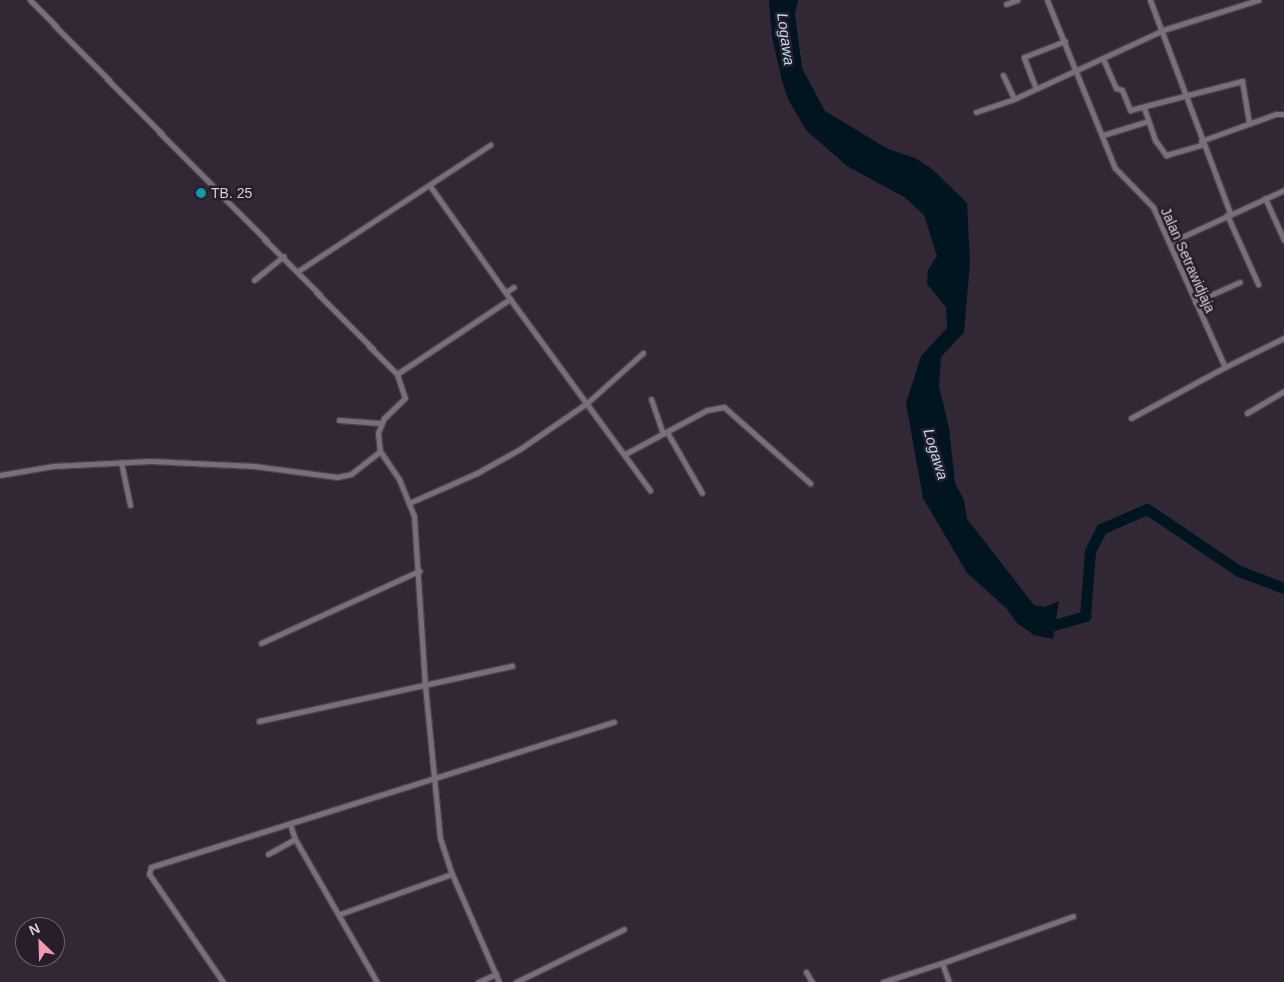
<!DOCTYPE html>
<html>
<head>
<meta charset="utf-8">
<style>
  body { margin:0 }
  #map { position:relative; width:1284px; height:982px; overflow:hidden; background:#322734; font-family:Helvetica,sans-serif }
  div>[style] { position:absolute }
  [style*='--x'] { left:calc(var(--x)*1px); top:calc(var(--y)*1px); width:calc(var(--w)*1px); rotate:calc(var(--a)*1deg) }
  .water>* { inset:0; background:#011521 }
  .river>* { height:11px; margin:-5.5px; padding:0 5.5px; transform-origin:5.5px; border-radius:5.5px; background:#011521 }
  .roads { filter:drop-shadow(1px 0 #4b424c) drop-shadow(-1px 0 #4b424c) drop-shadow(0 1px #4b424c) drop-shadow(0 -1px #4b424c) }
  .minor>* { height:5px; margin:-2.5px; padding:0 2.5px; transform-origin:2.5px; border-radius:2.5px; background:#7a6d7c }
  .dots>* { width:14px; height:14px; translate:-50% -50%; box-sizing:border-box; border:2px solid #281d2a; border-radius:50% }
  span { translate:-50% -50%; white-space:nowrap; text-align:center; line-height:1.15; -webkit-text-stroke:5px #281d2a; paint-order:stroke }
  .poi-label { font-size:14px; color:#d6cfd8 }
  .left { translate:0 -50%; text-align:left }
  .street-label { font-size:14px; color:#d6cfd8 }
  .water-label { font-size:15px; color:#b9ddf4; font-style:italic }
  .north { position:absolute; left:15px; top:917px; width:50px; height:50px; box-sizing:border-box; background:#281d2a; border:1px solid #6e6470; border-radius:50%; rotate:336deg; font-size:14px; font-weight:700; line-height:20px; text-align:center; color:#d6cfd8 }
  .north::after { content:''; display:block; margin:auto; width:18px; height:22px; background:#f39aac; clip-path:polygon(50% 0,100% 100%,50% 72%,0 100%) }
</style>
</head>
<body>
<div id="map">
  <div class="water">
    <i style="clip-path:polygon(769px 0,798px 0,795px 14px,802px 68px,825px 111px,888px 149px,915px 158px,931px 168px,967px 203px,970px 263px,964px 332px,941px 357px,939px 386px,949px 428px,955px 483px,964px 500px,967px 519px,1034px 605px,1045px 607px,1059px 601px,1053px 639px,1034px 635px,1017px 623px,1006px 608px,967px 573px,923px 498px,906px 403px,921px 356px,947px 328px,946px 307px,927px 284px,928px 270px,937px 256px,924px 215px,904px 197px,847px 166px,806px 130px,789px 101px,782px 81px,772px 37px)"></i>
  </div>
  <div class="river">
    <i style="--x:1041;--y:623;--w:7;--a:34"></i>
    <i style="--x:1047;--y:627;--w:40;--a:-16"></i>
    <i style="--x:1085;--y:616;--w:65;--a:-85.6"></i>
    <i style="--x:1090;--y:551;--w:25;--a:-63"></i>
    <i style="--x:1101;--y:529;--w:50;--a:-23.5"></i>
    <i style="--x:1147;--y:509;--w:111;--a:34"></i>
    <i style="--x:1239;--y:571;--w:48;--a:20.7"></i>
  </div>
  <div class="roads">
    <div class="minor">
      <i style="--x:30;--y:0;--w:524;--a:45.54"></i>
      <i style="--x:397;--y:374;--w:25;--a:72"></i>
      <i style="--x:405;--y:398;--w:29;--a:136"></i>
      <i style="--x:384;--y:418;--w:16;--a:112"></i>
      <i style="--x:378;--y:433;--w:18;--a:84"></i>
      <i style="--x:380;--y:451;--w:34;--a:56"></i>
      <i style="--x:399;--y:479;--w:40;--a:68"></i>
      <i style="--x:414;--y:516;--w:169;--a:86.3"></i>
      <i style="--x:425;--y:685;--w:154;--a:84.4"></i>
      <i style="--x:440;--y:838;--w:38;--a:72"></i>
      <i style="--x:452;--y:874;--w:118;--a:66.5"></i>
      <i style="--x:1047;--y:0;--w:181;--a:68"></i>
      <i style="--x:1115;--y:168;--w:54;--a:45.7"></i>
      <i style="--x:1153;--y:207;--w:175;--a:65.8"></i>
      <i style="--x:1225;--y:367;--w:66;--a:-26.2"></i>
      <i style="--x:1150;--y:0;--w:228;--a:69.4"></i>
      <i style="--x:1006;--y:4;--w:12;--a:-20"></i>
      <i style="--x:1103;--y:59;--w:32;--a:66"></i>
      <i style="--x:1116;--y:88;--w:6;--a:18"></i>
      <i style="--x:1122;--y:90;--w:22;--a:68"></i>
      <i style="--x:1130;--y:110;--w:116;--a:-14.5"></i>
      <i style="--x:1242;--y:81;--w:43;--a:80.5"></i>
      <i style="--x:1003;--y:75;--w:26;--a:65"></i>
      <i style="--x:1014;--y:99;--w:164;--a:-24.8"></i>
      <i style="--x:1163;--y:30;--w:100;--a:-17.5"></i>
      <i style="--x:1036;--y:89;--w:34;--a:-111"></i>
      <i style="--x:1024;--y:57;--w:44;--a:-21.3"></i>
      <i style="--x:1144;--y:108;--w:34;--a:71"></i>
      <i style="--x:1155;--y:140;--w:19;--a:54"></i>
      <i style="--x:1166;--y:155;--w:37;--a:-16"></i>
      <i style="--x:976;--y:112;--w:40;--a:-18.9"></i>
      <i style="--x:1103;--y:135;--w:47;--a:-17.3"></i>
      <i style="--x:1201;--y:141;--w:80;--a:-19.8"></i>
      <i style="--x:1276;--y:114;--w:8;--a:0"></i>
      <i style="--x:430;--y:186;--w:138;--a:54.7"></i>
      <i style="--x:1265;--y:198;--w:46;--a:65.7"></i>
      <i style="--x:1227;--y:215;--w:76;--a:65.8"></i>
      <i style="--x:1171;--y:242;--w:124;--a:-24.7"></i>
      <i style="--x:298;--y:271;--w:230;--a:-33.3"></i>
      <i style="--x:254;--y:280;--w:38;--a:-39"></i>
      <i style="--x:506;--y:292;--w:9;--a:-32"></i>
      <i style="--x:1195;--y:302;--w:49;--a:-24"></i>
      <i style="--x:397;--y:374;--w:136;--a:-33.6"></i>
      <i style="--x:510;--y:299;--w:237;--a:53.8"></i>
      <i style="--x:651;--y:399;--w:37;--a:71"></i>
      <i style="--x:1247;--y:413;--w:43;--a:-30.7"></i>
      <i style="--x:1131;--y:418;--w:107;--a:-28.5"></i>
      <i style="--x:339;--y:420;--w:41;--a:4.2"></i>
      <i style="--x:667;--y:432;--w:70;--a:60.2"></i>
      <i style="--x:625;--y:454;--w:93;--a:-28.2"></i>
      <i style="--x:707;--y:410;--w:17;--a:-10"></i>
      <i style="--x:724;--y:407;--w:115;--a:41.5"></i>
      <i style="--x:121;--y:462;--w:44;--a:78.2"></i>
      <i style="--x:0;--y:475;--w:54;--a:-9.6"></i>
      <i style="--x:53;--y:466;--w:98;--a:-2.9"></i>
      <i style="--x:151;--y:461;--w:103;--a:2.8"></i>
      <i style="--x:254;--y:466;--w:84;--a:7.5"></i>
      <i style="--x:337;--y:477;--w:14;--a:-12"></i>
      <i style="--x:351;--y:474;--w:37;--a:-38"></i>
      <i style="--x:409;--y:503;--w:74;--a:-23.8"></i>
      <i style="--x:477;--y:473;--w:49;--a:-29.2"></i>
      <i style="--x:520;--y:449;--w:81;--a:-34.5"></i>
      <i style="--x:587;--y:403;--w:75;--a:-41.8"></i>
      <i style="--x:261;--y:643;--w:174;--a:-24.5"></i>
      <i style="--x:259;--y:721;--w:259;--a:-12.3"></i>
      <i style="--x:290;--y:824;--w:16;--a:72"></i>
      <i style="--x:295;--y:839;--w:165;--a:60.2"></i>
      <i style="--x:268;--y:854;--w:31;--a:-29"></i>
      <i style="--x:340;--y:914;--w:119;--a:-19.7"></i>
      <i style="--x:942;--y:963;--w:139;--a:-19.7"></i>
      <i style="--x:806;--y:972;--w:12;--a:59"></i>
      <i style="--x:223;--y:982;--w:131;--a:-124.4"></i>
      <i style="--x:149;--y:874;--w:7;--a:-74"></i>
      <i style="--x:151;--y:867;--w:485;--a:-17.4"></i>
      <i style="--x:478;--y:982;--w:20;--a:-24"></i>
      <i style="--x:516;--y:982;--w:120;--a:-26.1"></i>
      <i style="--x:883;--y:982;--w:62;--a:-17.9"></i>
      <i style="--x:942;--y:963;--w:20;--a:70"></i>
    </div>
  </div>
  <div class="dots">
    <i style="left:201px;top:193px;background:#0f9aa8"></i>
  </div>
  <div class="poi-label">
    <span class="left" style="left:211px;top:193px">TB. 25</span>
  </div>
  <div class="street-label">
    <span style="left:1188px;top:260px;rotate:66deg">Jalan Setrawidjaja</span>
  </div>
  <div class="water-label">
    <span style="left:786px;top:39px;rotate:82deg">Logawa</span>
    <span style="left:936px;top:454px;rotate:73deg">Logawa</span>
  </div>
  <div class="north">N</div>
</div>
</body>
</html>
